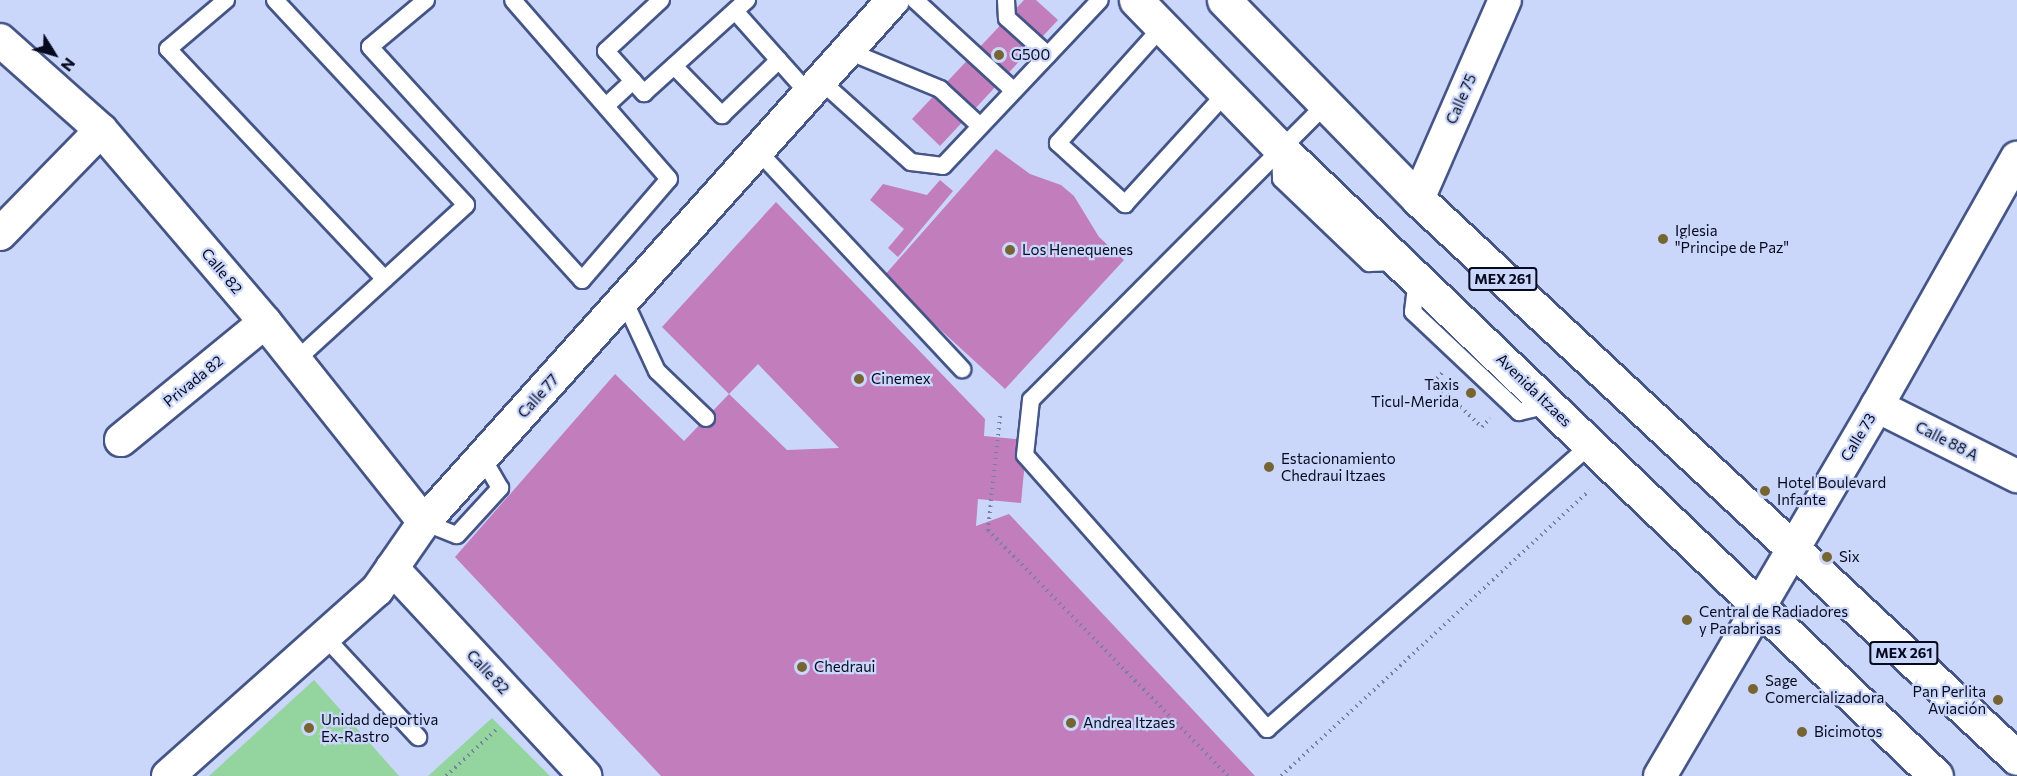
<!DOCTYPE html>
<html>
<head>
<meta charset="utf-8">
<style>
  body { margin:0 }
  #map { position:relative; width:2017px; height:776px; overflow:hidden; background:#cad7fa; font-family:Commissioner,sans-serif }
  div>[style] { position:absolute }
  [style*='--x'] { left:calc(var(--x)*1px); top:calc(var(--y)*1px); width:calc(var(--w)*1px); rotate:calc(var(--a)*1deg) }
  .green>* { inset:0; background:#93d49f }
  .building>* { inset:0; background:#c27dbd }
  .path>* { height:4px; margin-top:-2px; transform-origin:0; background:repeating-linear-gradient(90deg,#77809d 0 1.5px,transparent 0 6px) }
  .roads { filter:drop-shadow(2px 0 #455587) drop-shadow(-2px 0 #455587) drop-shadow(0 2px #455587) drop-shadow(0 -2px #455587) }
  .service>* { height:16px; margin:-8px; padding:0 8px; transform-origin:8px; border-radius:8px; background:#fff }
  .minor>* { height:32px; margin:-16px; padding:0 16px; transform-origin:16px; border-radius:16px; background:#fff }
  .primary>* { height:33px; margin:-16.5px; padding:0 16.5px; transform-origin:16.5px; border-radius:16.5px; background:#fff }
  .dots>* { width:16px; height:16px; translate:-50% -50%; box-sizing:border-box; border:3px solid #cad7fa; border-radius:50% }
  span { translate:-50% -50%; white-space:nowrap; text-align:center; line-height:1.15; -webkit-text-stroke:4.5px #cad7fa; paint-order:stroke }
  .shield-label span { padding:2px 4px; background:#cad7fa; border:2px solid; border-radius:4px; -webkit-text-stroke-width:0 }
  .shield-label { font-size:14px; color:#060a1e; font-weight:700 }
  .poi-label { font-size:15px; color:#060a1e }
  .left { translate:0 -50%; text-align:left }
  .right { translate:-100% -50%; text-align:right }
  .street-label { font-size:15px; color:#060a1e }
  .north { position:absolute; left:24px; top:24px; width:60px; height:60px; -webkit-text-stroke:4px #cad7fa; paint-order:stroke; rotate:127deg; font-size:16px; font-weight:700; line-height:24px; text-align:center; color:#060a1e }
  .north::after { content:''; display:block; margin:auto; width:21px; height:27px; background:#060a1e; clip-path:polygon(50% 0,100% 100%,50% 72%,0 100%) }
</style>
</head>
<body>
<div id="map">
  <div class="green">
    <i style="clip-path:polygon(314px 680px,399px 776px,209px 776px)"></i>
    <i style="clip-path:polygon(492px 718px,550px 776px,428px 776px)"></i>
  </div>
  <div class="building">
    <i style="clip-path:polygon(1024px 0,1036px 0,1058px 20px,940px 146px,912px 119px)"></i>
    <i style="clip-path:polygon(996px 149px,1030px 174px,1061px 185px,1074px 196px,1099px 237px,1124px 260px,1005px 389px,883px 277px)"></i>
    <i style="clip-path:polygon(940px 180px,953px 191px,898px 257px,888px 248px,904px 229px,870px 200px,883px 184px,927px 195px)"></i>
    <i style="clip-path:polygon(evenodd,776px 202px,985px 419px,984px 436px,1027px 440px,1021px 503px,978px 499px,976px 526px,1009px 514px,1255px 776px,661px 776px,455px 557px,615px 374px,684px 441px,729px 394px,662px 327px,776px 202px,758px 364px,839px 448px,787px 450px,729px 394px,758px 364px)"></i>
  </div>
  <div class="path">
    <i style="--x:1442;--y:373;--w:12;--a:132"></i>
    <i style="--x:1434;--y:382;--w:66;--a:43.2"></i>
    <i style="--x:1482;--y:427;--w:12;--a:-48"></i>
    <i style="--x:1000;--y:416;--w:115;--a:96"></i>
    <i style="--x:988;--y:530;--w:344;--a:45.7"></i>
    <i style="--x:446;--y:776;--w:71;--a:-42.7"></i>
    <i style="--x:1281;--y:776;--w:420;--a:-42.8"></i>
  </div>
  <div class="roads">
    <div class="service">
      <i style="--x:226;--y:0;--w:76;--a:139.8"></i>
      <i style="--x:168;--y:49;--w:316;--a:46.7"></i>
      <i style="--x:275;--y:0;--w:280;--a:47"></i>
      <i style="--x:466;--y:205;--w:230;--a:137.6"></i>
      <i style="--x:426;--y:0;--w:73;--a:140"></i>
      <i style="--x:370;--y:47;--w:315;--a:47.7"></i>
      <i style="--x:582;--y:280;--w:133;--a:-49.3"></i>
      <i style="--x:669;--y:179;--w:237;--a:-131.1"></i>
      <i style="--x:661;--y:0;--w:75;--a:137.2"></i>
      <i style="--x:606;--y:51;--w:57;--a:47.9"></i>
      <i style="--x:644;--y:93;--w:139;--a:-42.1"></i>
      <i style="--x:915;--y:0;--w:134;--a:42.6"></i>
      <i style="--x:1006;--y:0;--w:18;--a:87"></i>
      <i style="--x:1007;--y:18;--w:55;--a:42.1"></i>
      <i style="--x:735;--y:11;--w:111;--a:48.3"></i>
      <i style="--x:1162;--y:27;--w:156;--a:131.9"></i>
      <i style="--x:1058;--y:143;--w:91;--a:42.3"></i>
      <i style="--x:1125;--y:204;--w:150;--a:-47.7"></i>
      <i style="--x:848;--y:51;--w:100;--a:22.4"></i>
      <i style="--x:940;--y:89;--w:54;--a:42.8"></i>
      <i style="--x:674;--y:66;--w:69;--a:45.6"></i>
      <i style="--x:722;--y:115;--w:79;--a:-44"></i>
      <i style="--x:821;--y:81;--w:121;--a:42"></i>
      <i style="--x:911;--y:162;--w:32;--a:7"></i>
      <i style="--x:943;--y:166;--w:228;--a:-46.6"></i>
      <i style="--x:606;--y:106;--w:37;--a:-43"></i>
      <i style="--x:1324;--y:106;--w:415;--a:134.9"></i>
      <i style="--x:1031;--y:400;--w:55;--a:96.2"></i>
      <i style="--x:1025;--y:455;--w:366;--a:48.5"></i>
      <i style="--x:1267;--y:729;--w:432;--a:-41.3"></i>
      <i style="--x:1280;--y:149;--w:30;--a:88"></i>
      <i style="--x:1281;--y:179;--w:122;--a:43.7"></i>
      <i style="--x:1369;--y:263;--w:29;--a:-2"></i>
      <i style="--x:758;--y:151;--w:299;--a:46.9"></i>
      <i style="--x:1417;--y:279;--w:33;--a:97"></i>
      <i style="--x:1413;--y:312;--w:146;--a:43.3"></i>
      <i style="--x:1519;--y:412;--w:32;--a:-13"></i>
      <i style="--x:624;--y:300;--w:78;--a:65.1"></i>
      <i style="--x:657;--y:371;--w:68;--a:43.8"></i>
      <i style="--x:424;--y:522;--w:35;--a:22"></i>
      <i style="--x:457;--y:535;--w:64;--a:-47.5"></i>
      <i style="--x:500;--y:488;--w:36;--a:-120"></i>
      <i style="--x:325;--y:637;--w:137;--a:47.1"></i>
    </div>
    <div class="minor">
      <i style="--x:0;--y:40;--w:135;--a:41.7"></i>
      <i style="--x:101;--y:130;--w:253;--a:49.5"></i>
      <i style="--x:265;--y:322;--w:256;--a:51.5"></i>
      <i style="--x:1418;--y:199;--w:217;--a:-66.4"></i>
      <i style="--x:0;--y:234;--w:145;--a:-45.8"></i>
      <i style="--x:1877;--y:406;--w:157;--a:26.6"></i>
      <i style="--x:121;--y:440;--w:186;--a:-39.3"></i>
      <i style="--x:392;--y:568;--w:284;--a:47.1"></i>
      <i style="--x:168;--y:776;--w:280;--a:-41.7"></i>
      <i style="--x:377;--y:590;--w:83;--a:-55.3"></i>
      <i style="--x:424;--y:522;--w:702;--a:-48.06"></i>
      <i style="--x:1660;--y:776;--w:429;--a:-59.6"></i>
      <i style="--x:1877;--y:406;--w:285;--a:-60.6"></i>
    </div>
    <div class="primary">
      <i style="--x:1136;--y:0;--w:206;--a:45.8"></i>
      <i style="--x:1280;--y:148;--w:908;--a:43.75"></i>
      <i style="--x:1224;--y:0;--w:278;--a:45.7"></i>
      <i style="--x:1418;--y:199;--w:819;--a:43.02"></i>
    </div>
  </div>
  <div class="dots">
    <i style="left:999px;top:55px;background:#776433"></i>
    <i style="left:1663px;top:239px;background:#776433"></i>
    <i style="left:1010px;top:250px;background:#776433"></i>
    <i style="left:859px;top:379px;background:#776433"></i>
    <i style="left:1471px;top:393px;background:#776433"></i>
    <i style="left:1269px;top:467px;background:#776433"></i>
    <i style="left:1765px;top:491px;background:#776433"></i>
    <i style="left:1827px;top:557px;background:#776433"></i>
    <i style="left:1687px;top:620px;background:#776433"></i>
    <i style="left:802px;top:667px;background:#776433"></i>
    <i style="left:1753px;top:689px;background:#776433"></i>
    <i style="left:1998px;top:700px;background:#776433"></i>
    <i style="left:1071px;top:723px;background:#776433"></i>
    <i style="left:309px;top:728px;background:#776433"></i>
    <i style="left:1802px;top:732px;background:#776433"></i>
  </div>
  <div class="shield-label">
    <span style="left:1503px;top:279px">MEX 261</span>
    <span style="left:1904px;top:653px">MEX 261</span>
  </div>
  <div class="poi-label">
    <span class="left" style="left:1011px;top:55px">G500</span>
    <span class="left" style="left:1675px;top:239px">Iglesia<br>"Principe de Paz"</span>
    <span class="left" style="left:1022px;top:250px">Los Henequenes</span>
    <span class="left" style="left:871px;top:379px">Cinemex</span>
    <span class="right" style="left:1459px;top:393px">Taxis<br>Ticul-Merida</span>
    <span class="left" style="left:1281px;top:467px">Estacionamiento<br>Chedraui Itzaes</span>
    <span class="left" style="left:1777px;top:491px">Hotel Boulevard<br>Infante</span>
    <span class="left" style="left:1839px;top:557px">Six</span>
    <span class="left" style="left:1699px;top:620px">Central de Radiadores<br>y Parabrisas</span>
    <span class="left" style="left:814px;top:667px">Chedraui</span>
    <span class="left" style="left:1765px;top:689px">Sage<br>Comercializadora</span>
    <span class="right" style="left:1986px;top:700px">Pan Perlita<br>Aviación</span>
    <span class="left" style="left:321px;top:728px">Unidad deportiva<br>Ex-Rastro</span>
    <span class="left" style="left:1083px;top:723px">Andrea Itzaes</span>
    <span class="left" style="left:1814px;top:732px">Bicimotos</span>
  </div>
  <div class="street-label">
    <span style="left:1461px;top:99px;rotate:-66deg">Calle 75</span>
    <span style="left:222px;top:271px;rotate:50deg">Calle 82</span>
    <span style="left:193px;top:381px;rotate:-39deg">Privada 82</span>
    <span style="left:1534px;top:390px;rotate:44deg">Avenida Itzaes</span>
    <span style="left:538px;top:396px;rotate:-48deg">Calle 77</span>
    <span style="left:1858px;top:437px;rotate:-59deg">Calle 73</span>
    <span style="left:1947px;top:441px;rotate:27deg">Calle 88 A</span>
    <span style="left:488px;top:672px;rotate:47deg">Calle 82</span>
  </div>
  <div class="north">N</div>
</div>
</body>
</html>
